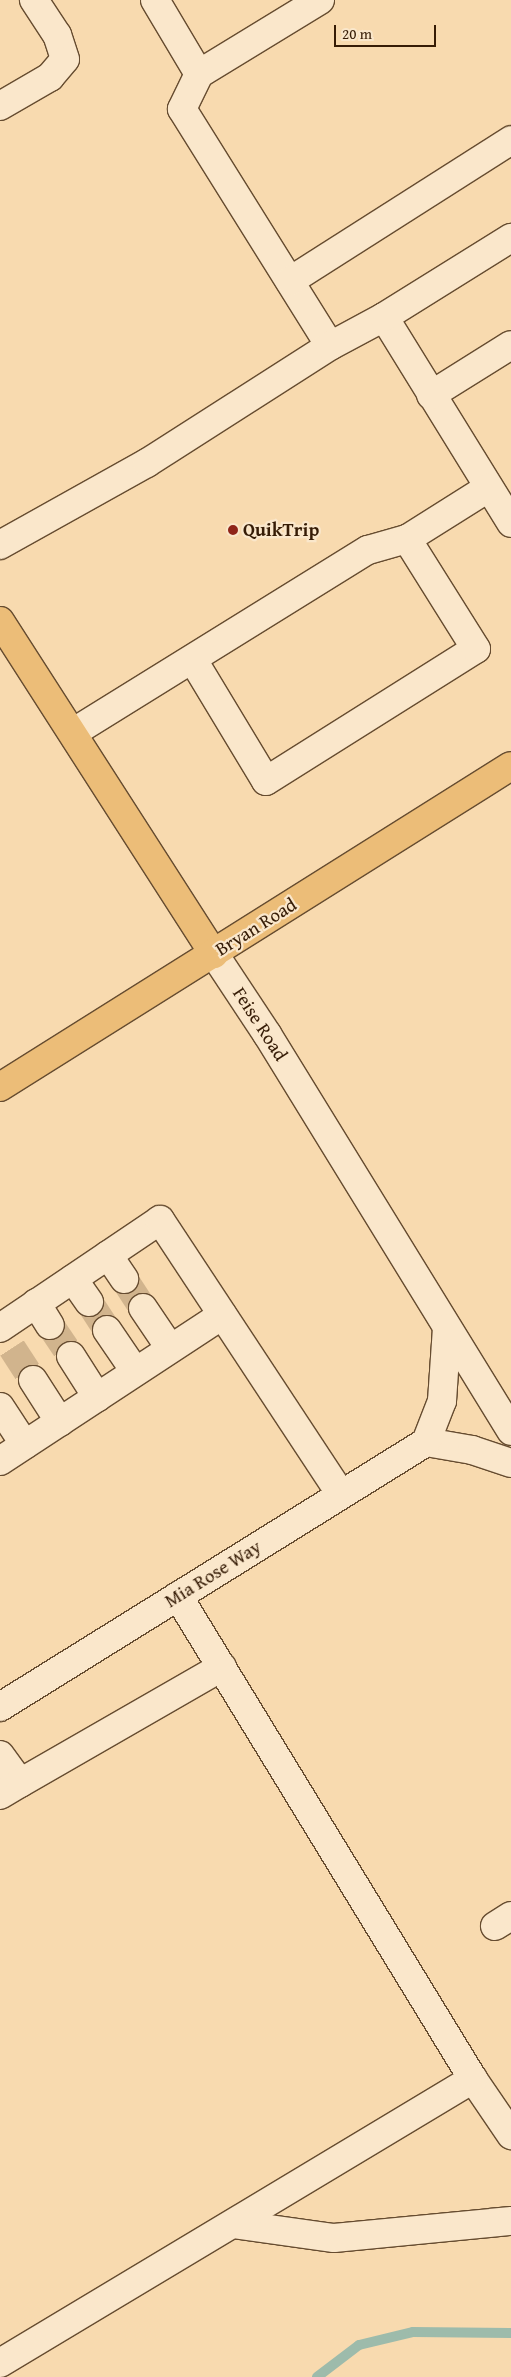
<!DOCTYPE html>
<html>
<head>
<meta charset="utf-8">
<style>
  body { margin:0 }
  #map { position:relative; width:511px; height:2377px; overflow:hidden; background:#f8daaf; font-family:"Gentium Book Plus",serif }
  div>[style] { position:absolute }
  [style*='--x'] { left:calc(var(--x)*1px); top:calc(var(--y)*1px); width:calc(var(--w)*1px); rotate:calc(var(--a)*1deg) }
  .stream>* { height:10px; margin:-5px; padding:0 5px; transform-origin:5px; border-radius:5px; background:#9dbbab }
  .minor-tunnel>* { height:28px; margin-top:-14px; transform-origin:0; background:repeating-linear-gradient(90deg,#d1b48d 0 28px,transparent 0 42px) }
  .roads { filter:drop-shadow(1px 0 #664c30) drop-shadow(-1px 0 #664c30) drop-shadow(0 1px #664c30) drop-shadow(0 -1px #664c30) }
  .minor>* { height:28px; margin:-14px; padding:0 14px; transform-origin:14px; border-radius:14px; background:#fae7cb }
  .major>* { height:28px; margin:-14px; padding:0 14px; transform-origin:14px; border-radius:14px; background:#ecbd78 }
  .dots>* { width:14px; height:14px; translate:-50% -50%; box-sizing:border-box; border:2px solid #fae7cb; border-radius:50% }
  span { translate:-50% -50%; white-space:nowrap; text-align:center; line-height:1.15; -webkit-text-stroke:4.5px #fae7cb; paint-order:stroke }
  .poi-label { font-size:19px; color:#361c06; font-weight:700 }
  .left { translate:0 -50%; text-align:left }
  .street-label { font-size:19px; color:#361c06 }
  .scale { position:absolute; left:334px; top:25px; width:102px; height:22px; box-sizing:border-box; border:2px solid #361c06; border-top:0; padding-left:6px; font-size:15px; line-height:18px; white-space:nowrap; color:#361c06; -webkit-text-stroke:4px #fae7cb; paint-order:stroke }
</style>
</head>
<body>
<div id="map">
  <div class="stream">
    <i style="--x:317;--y:2377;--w:53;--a:-37.3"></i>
    <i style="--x:359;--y:2345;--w:56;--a:-13.5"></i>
    <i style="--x:413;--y:2332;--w:98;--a:0.6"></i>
  </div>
  <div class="minor-tunnel">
    <i style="--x:124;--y:1279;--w:35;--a:57"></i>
    <i style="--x:89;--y:1302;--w:33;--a:57"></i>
    <i style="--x:50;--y:1325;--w:37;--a:56"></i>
    <i style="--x:12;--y:1348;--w:38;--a:57"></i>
  </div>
  <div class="roads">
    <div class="minor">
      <i style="--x:155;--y:0;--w:86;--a:59.3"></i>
      <i style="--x:320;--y:0;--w:142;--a:148.6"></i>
      <i style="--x:199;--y:74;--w:39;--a:116"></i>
      <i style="--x:182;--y:109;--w:279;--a:58"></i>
      <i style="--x:0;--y:106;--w:58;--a:-30.1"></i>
      <i style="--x:50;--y:77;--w:23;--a:-50"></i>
      <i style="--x:65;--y:59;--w:25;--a:-108"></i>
      <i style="--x:57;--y:35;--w:42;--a:-123.3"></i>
      <i style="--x:290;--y:281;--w:262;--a:-32.5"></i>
      <i style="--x:384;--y:317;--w:242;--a:58.3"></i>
      <i style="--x:431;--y:395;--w:94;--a:-32"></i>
      <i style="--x:0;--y:545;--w:168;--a:-29.2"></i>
      <i style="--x:147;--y:463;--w:217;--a:-32.6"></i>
      <i style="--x:330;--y:346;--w:61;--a:-28.2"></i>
      <i style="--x:384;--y:317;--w:150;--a:-31.9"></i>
      <i style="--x:193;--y:660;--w:141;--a:58.9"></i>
      <i style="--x:266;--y:781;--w:248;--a:-32.2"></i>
      <i style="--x:476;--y:649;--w:130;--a:-122.1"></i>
      <i style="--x:74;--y:732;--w:346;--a:-31.8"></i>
      <i style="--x:368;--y:550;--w:41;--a:-15.8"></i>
      <i style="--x:407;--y:539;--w:96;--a:-32.2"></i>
      <i style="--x:214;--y:954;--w:96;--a:56.5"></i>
      <i style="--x:267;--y:1034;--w:466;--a:58.4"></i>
      <i style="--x:108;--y:1255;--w:29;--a:56"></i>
      <i style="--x:73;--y:1279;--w:28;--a:55"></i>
      <i style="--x:36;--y:1303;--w:26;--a:58"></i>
      <i style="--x:143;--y:1308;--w:48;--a:56"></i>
      <i style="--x:0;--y:1328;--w:193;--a:-34"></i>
      <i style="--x:160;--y:1220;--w:328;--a:56.6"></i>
      <i style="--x:107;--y:1330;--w:50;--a:55.7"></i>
      <i style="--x:71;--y:1356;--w:49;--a:57.6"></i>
      <i style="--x:33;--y:1380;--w:50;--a:57.3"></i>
      <i style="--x:0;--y:1407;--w:45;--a:56.7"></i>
      <i style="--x:426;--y:1442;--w:47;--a:9.9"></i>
      <i style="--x:472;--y:1450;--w:41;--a:18.4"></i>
      <i style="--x:0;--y:1461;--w:266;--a:-33.3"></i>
      <i style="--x:0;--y:1707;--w:502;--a:-31.88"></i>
      <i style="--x:426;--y:1442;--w:44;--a:-68.7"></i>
      <i style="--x:442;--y:1401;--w:73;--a:-86.1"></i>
      <i style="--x:0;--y:1755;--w:34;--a:54"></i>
      <i style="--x:20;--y:1783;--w:23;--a:149"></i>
      <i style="--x:20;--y:1783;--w:233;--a:-29.9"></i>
      <i style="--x:495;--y:1926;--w:19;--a:-32"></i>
      <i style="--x:473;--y:2079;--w:68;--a:55.8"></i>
      <i style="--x:234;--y:2224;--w:101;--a:8"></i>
      <i style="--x:334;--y:2238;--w:178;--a:-5.5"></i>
      <i style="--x:0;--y:2363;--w:552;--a:-30.98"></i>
      <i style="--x:473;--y:2079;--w:566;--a:-121.42"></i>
    </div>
    <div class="major">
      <i style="--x:0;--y:621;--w:396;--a:57.3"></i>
      <i style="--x:0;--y:1087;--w:603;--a:-32.14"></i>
    </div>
  </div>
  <div class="dots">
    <i style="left:233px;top:530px;background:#8f2418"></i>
  </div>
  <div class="poi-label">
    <span class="left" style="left:243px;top:530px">QuikTrip</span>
  </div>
  <div class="street-label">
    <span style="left:256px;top:927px;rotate:-32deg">Bryan Road</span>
    <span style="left:260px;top:1024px;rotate:57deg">Feise Road</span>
    <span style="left:213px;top:1574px;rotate:-32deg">Mia Rose Way</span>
  </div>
  <div class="scale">20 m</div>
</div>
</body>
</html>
